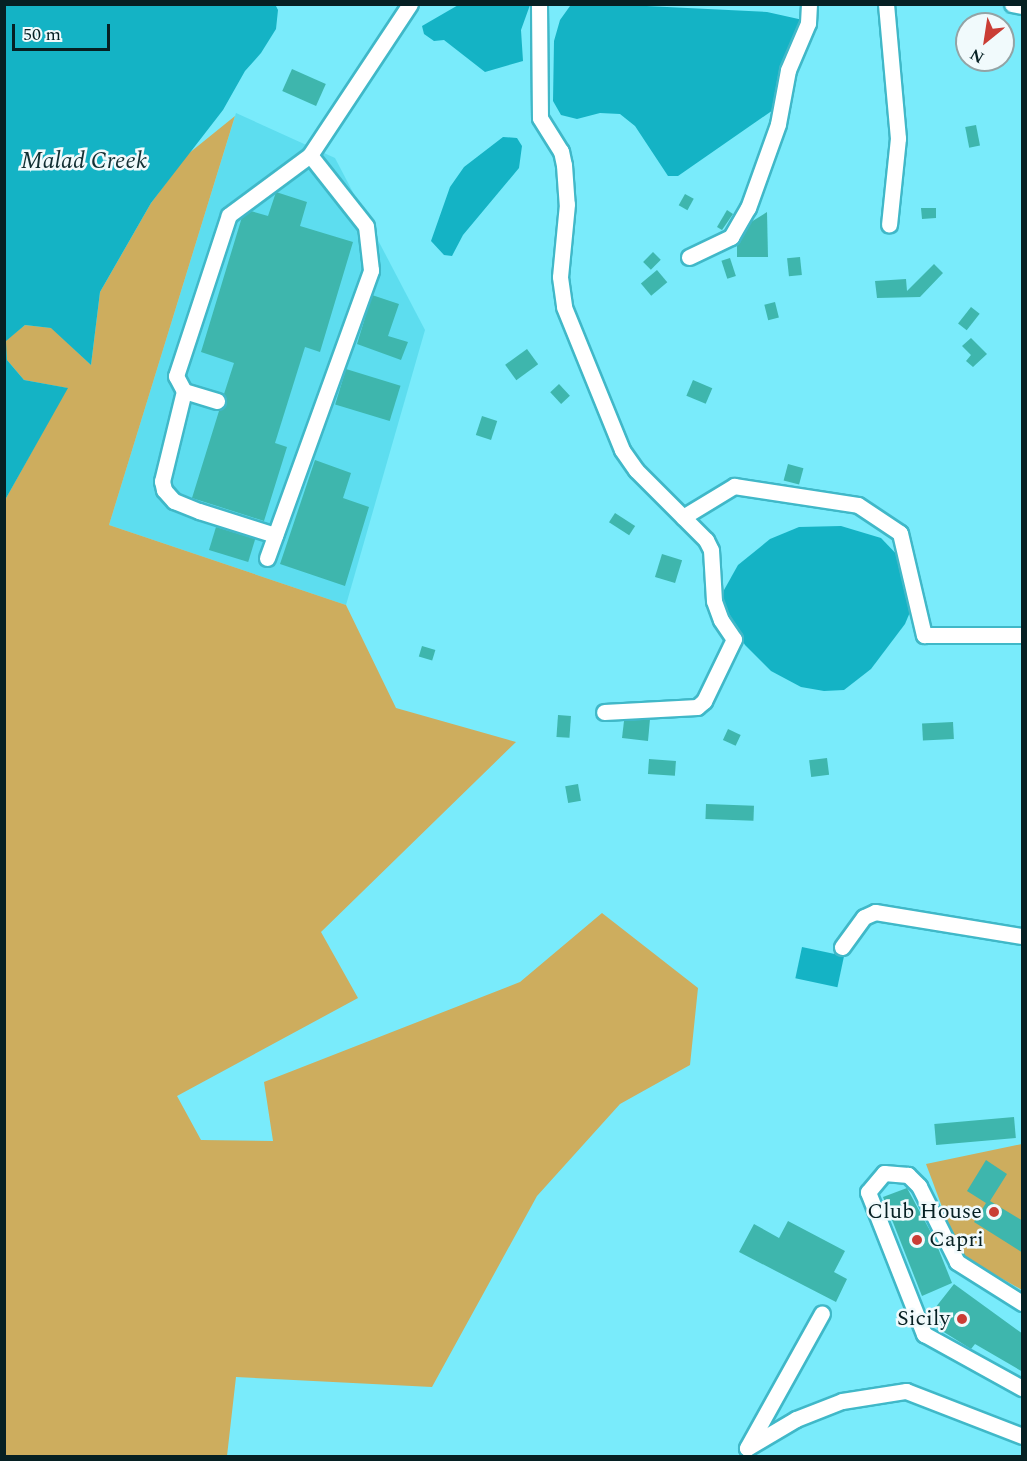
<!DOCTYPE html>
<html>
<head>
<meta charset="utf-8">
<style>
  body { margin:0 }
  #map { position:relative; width:1027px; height:1461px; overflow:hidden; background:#79ebfb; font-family:Spectral,serif }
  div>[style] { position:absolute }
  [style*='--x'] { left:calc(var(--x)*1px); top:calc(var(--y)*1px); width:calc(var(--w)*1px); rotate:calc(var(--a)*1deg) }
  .built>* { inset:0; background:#5dddef }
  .green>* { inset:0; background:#cdad5e }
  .water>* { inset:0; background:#14b3c5; transform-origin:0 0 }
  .building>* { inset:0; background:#3eb6ad; transform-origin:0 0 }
  .roads { filter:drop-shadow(2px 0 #40b8c8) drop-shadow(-2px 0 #40b8c8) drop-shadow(0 2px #40b8c8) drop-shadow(0 -2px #40b8c8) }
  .minor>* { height:15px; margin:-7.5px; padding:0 7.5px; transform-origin:7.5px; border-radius:7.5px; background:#fff }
  .dots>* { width:16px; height:16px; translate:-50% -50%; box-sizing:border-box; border:3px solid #f1fafc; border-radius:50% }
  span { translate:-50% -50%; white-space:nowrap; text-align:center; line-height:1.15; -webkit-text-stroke:5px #f1fafc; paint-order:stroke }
  .poi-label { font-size:22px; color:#062023 }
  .right { translate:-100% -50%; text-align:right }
  .left { translate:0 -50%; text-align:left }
  .water-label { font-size:24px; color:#122f33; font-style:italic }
  .frame { position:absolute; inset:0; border:6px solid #062023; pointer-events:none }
  .north { position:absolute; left:955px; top:12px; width:60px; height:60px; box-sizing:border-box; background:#f1fafc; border:2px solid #93a3a5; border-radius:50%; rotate:210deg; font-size:16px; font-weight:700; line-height:24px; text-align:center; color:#062023 }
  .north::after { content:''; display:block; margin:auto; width:21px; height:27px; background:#ca3d35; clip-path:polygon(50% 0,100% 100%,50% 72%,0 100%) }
  .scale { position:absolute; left:12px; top:24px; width:98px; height:27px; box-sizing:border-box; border:3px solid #062023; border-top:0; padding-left:8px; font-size:18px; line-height:21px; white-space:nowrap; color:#062023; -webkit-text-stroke:4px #f1fafc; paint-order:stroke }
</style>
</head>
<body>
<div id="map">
  <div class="built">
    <i style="clip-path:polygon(236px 113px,335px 158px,425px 330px,346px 605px,109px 525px)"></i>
  </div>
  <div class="green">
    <i style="clip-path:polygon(235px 116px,109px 525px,346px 605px,396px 708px,516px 742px,321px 932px,358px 998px,177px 1096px,201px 1140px,273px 1141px,264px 1082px,520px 982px,602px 913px,698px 988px,690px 1065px,620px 1104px,537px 1196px,432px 1387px,236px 1377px,227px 1456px,5px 1456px,5px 500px,67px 388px,24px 380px,7px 360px,5px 341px,25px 325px,52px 328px,91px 365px,100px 292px,151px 203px,188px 154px)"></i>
    <i style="clip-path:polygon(1022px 1144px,1022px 1290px,960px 1255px,926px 1164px)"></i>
  </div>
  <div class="water">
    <i style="clip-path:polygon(5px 4px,275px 4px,278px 10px,276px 29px,261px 53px,245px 71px,223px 110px,151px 203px,100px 292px,91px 365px,51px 328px,25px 325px,6px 341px,7px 360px,24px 380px,68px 388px,5px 500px)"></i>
    <i style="clip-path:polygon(460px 4px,530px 5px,521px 30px,523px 61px,485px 72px,444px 40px,434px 41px,424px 34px,422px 26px)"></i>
    <i style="clip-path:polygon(626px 5px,767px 12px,803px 20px,776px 108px,678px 176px,668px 176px,635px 126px,620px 114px,600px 113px,577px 119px,561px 115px,553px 101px,554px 41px,560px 20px,570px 6px)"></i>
    <i style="clip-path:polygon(503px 137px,517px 138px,522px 146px,519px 168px,463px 235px,452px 256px,444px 255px,431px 241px,450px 187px,464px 167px)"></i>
    <i style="clip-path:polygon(841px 526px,881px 538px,904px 562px,913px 605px,905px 624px,871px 669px,844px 690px,824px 691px,801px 687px,771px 671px,745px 645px,724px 612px,724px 590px,738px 565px,770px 539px,799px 527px)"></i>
    <i style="left:802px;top:947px;width:43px;height:32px;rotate:12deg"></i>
  </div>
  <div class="building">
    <i style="left:292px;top:69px;width:37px;height:24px;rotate:24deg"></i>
    <i style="left:976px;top:125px;width:21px;height:11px;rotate:79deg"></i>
    <i style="clip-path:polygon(276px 192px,307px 202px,300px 226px,353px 242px,320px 352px,305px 347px,275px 443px,287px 447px,264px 521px,192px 498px,219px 411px,226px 404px,224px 394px,234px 363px,201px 352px,242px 217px,251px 211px,268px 216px)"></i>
    <i style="left:685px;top:194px;width:10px;height:13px;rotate:29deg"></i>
    <i style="clip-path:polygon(921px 208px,936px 208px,936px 218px,922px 219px)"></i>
    <i style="clip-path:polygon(727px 210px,733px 214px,722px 230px,717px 227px)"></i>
    <i style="clip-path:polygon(767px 212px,768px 257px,737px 257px,737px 244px,751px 222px)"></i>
    <i style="left:653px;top:252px;width:11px;height:14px;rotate:45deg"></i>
    <i style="left:800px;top:257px;width:18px;height:13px;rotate:84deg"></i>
    <i style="left:730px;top:258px;width:19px;height:9px;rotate:72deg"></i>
    <i style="clip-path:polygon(934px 264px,943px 273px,920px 297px,877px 298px,875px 281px,906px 279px,907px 291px)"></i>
    <i style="left:657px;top:270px;width:16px;height:21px;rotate:50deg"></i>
    <i style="clip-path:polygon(372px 295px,399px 304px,388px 336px,408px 342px,401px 360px,357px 344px)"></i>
    <i style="left:775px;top:302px;width:16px;height:11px;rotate:76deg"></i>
    <i style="left:971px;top:307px;width:11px;height:21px;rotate:38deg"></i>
    <i style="clip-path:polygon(971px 338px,987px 354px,973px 367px,966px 361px,971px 355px,962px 346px)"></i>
    <i style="left:527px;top:349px;width:19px;height:27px;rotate:54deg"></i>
    <i style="left:346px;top:369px;width:57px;height:37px;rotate:17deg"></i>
    <i style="left:693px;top:380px;width:21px;height:17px;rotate:23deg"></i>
    <i style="left:559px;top:384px;width:16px;height:12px;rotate:47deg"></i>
    <i style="left:482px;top:416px;width:16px;height:20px;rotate:18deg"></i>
    <i style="clip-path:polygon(315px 460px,351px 473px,343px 498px,369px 507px,345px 586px,280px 564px)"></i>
    <i style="left:788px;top:464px;width:16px;height:17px;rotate:15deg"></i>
    <i style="left:615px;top:513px;width:24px;height:11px;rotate:33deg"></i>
    <i style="left:216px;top:527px;width:41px;height:24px;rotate:17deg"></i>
    <i style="left:662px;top:554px;width:21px;height:24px;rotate:17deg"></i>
    <i style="left:422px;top:646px;width:14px;height:11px;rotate:17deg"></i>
    <i style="left:558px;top:715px;width:13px;height:22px;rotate:4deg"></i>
    <i style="clip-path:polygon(650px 719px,648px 741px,622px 738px,624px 721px)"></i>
    <i style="left:953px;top:722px;width:17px;height:31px;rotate:87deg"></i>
    <i style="left:728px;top:729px;width:14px;height:12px;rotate:25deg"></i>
    <i style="left:827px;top:758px;width:17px;height:18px;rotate:83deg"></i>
    <i style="left:649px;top:759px;width:27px;height:15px;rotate:4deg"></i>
    <i style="left:578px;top:784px;width:17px;height:13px;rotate:80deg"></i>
    <i style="left:706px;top:804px;width:48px;height:15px;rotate:2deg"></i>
    <i style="left:1014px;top:1117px;width:21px;height:80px;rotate:85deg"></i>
    <i style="clip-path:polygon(986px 1160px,1007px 1174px,990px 1201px,1023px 1221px,1023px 1253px,974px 1222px,986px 1203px,967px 1191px)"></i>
    <i style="clip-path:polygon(907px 1188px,934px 1238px,952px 1283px,922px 1296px,883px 1197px)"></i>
    <i style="clip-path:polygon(788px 1221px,845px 1251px,834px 1272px,847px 1279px,836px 1302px,739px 1252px,754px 1224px,779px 1238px)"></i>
    <i style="clip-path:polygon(954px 1284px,1023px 1334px,1023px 1372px,975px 1344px,971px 1349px,931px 1324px,928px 1317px)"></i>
  </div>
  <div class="roads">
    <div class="minor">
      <i style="--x:539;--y:4;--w:114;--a:89.5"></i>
      <i style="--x:540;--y:118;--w:39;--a:58"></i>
      <i style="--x:561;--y:151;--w:14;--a:78"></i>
      <i style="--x:564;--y:165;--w:39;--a:86"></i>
      <i style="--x:567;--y:204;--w:73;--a:95.5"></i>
      <i style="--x:560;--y:277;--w:30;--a:82"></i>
      <i style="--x:564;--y:307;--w:154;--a:67.9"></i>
      <i style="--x:622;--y:450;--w:24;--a:55"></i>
      <i style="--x:636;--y:470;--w:99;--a:45"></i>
      <i style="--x:706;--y:540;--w:11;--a:63"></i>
      <i style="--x:711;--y:550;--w:51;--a:86.6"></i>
      <i style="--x:714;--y:601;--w:20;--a:70"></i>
      <i style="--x:721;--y:620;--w:23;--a:56"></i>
      <i style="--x:734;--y:639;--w:69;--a:115.8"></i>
      <i style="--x:704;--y:701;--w:9;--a:139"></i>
      <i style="--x:697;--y:707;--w:93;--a:176.9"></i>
      <i style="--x:886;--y:4;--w:135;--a:84.9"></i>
      <i style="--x:898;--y:138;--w:87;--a:95.9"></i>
      <i style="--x:1012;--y:4;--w:10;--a:11"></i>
      <i style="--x:689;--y:257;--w:47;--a:-25.5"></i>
      <i style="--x:731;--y:237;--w:34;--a:-60"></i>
      <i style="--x:748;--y:208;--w:89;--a:-70.3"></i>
      <i style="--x:778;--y:124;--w:55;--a:-79.5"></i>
      <i style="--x:788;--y:70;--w:51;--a:-66.9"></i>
      <i style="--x:808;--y:23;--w:19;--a:-87"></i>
      <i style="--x:184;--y:391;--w:93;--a:103.7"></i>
      <i style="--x:162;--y:481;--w:9;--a:77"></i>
      <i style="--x:164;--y:490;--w:15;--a:48"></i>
      <i style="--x:174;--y:501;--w:27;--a:22"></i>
      <i style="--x:199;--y:511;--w:80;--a:17.5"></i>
      <i style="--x:217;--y:401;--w:34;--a:-163"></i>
      <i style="--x:184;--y:391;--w:17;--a:-118"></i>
      <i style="--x:176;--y:376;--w:169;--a:-71.8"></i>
      <i style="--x:229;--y:215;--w:101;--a:-36.5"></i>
      <i style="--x:310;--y:155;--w:181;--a:-56.5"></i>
      <i style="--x:683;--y:517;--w:60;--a:-31.3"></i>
      <i style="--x:734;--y:486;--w:125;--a:8.7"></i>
      <i style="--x:858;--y:505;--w:50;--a:33.7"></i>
      <i style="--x:900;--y:533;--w:105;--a:76.8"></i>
      <i style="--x:924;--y:635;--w:98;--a:0"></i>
      <i style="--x:267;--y:558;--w:306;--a:-70.1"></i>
      <i style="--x:371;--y:270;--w:44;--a:-96.5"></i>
      <i style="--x:366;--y:226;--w:90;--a:-128.3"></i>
      <i style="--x:842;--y:947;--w:37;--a:-54"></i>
      <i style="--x:864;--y:917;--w:12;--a:-24"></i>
      <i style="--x:875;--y:912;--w:149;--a:9.3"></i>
      <i style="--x:1022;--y:1303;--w:77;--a:-147.8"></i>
      <i style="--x:957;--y:1262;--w:85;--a:-116.6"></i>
      <i style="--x:919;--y:1186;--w:16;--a:-135"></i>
      <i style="--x:908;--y:1175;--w:24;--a:-175"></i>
      <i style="--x:884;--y:1173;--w:25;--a:130"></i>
      <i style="--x:868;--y:1192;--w:153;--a:68.5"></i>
      <i style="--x:924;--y:1334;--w:112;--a:28.9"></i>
      <i style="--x:747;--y:1448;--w:57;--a:-30.6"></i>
      <i style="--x:796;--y:1419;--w:49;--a:-21.4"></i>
      <i style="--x:842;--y:1401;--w:65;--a:-8.9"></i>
      <i style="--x:906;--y:1391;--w:124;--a:21.2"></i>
      <i style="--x:747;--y:1448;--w:154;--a:-60.9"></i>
    </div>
  </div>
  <div class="dots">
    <i style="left:994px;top:1212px;background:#ca3d35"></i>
    <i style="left:917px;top:1240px;background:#ca3d35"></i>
    <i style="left:962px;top:1319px;background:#ca3d35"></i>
  </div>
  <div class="poi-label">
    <span class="right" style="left:982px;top:1212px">Club House</span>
    <span class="left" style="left:929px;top:1240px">Capri</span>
    <span class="right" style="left:950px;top:1319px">Sicily</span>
  </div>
  <div class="water-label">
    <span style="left:84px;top:162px">Malad Creek</span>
  </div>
  <div class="frame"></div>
  <div class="north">N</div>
  <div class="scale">50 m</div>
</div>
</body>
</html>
